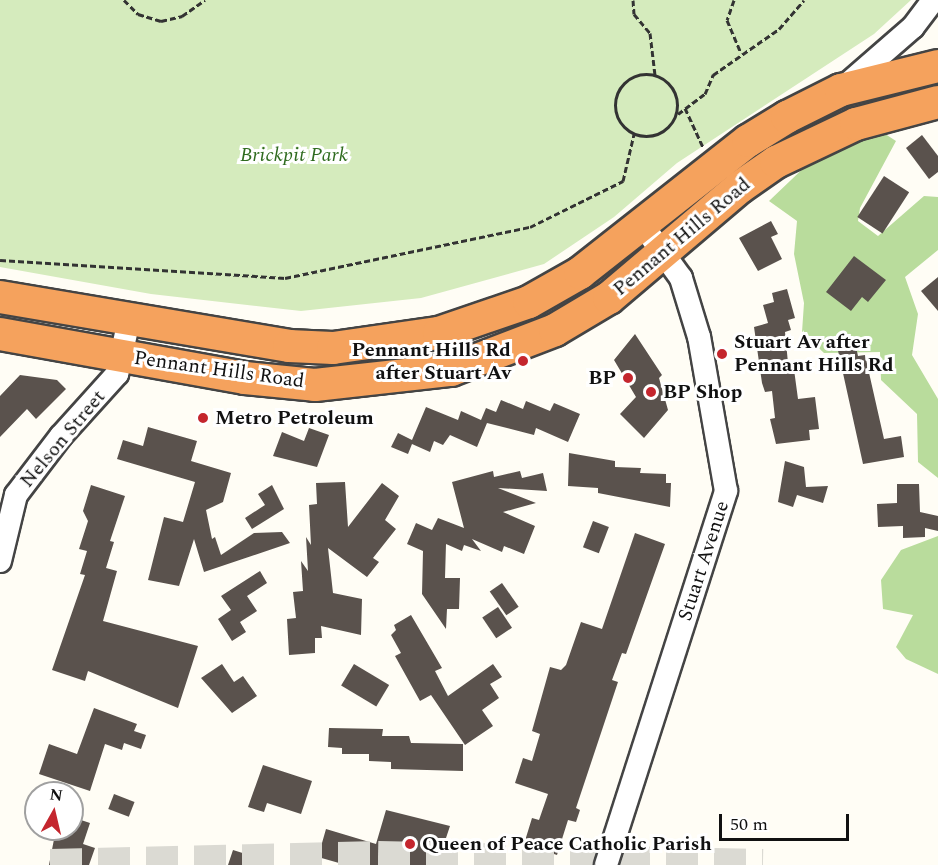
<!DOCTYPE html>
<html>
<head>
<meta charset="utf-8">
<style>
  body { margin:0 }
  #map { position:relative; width:938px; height:865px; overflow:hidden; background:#fffdf5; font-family:Spectral,serif }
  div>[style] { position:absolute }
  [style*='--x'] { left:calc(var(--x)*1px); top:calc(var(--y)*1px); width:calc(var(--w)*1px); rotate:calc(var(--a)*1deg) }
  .green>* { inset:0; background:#d5ebbd }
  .forest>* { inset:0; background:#b9dc9c }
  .building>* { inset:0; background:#5a524d; transform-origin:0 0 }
  .highway-tunnel>* { height:32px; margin-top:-16px; transform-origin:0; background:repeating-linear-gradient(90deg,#dbdad3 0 32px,transparent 0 48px) }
  .path>* { height:3px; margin-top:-1.5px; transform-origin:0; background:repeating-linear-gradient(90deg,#333 0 6px,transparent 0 9px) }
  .path>.ring { margin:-1.5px; padding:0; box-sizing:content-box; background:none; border:3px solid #333; border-radius:50% }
  .roads { filter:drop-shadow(2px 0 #444) drop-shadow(-2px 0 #444) drop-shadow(0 2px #444) drop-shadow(0 -2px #444) }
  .minor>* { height:22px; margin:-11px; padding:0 11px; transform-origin:11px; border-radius:11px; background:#fff }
  .highway>* { height:32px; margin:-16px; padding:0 16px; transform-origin:16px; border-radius:16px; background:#f5a25d }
  .dots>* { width:16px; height:16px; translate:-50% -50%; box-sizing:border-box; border:3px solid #fff; border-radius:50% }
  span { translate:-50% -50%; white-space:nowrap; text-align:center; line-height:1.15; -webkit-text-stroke:6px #fff; paint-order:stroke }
  .park-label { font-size:20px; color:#2f6b1f; font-style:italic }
  .street-label { font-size:20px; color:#111 }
  .poi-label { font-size:20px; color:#111; font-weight:700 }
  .left { translate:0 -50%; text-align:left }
  .right { translate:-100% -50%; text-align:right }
  .north { position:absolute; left:24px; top:781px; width:60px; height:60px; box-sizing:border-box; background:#fff; border:2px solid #a0a0a0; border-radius:50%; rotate:8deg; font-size:16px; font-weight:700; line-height:24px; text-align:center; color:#111 }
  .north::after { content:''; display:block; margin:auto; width:21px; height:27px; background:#c4262e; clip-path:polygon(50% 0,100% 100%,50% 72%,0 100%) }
  .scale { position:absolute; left:719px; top:814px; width:130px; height:27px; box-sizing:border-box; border:3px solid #111; border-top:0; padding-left:8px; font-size:18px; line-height:21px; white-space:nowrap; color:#111; -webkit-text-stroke:4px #fff; paint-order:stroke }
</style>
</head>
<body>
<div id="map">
  <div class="green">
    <i style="clip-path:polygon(0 0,911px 0,874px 34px,677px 163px,614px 217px,544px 264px,421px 298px,301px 311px,151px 294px,0 267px)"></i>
  </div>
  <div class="forest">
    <i style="clip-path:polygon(879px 130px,896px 141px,860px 208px,858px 221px,878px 236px,924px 196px,938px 197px,938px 250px,905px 277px,918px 314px,912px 355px,938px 399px,938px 478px,918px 462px,917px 414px,881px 380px,880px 352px,824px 353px,802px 332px,804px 303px,794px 254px,797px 221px,769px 201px,834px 139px)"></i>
    <i style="clip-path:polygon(938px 536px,938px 674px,906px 659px,896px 647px,913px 615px,883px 609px,881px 580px,901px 550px)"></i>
  </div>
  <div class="building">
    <i style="clip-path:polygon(922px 135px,938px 156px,938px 172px,929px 179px,906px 148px)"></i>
    <i style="left:884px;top:176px;width:30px;height:49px;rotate:33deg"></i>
    <i style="clip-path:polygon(771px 221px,778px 234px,771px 237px,782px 259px,758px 271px,739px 238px)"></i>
    <i style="clip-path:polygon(854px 256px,886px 280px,868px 302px,862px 297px,851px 311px,826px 292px)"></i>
    <i style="clip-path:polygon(938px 277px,938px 311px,921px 291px)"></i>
    <i style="clip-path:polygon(787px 289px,795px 318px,788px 320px,791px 330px,785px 332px,788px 363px,793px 362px,798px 399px,815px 397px,819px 429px,809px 430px,810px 440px,776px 444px,770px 419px,775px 418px,772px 391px,765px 392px,762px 383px,754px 327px,768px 323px,763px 305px,774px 302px,772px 293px)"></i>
    <i style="clip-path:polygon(635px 334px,662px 375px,659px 378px,668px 410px,644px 438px,620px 414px,636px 397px,614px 360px)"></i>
    <i style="clip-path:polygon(855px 342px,858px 356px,865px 355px,884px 439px,901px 436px,904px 457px,863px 464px,837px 346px)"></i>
    <i style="clip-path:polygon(20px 375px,57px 380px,66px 389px,36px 419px,27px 409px,0 437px,0 396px)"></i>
    <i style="clip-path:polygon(501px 400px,523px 409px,526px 401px,550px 411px,554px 403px,580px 414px,568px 442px,536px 428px,534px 435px,487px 423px,477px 447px,450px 435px,443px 445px,434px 441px,430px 452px,412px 444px,408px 454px,391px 447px,398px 433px,412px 440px,426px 407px,458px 420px,461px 411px,481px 420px,486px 408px,496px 412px)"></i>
    <i style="clip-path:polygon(148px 427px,197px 441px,191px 461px,231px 473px,223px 502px,206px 510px,212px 539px,215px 537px,221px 555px,254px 533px,282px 532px,290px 543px,204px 572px,194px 539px,179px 586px,148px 580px,164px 517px,183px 522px,195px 482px,117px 459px,123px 440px,143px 446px)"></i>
    <i style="clip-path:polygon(309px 428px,329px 435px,317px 467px,273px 456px,282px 432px,304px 441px)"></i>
    <i style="clip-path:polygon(569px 453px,615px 461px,615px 467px,641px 468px,640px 473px,666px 474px,666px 483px,671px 483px,670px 507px,598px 493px,598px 488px,568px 486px)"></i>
    <i style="clip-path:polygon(785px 461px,804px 467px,806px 487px,828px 486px,823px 503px,797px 495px,793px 507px,778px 502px)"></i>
    <i style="clip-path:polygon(493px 471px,494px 477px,520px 471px,522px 478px,543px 473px,547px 491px,498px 488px,536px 503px,503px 512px,535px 526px,524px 554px,504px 546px,502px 552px,472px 539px,481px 551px,464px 545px,462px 551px,446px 544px,445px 578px,460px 578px,459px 609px,447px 609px,446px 629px,422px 594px,423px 551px,407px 544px,416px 523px,432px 530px,438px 518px,464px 528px,452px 482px)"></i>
    <i style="clip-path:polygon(345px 482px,348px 527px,382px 483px,399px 496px,385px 520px,396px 529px,373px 558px,379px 562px,367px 577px,328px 548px,333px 593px,362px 599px,361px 635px,321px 626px,322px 638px,315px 638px,315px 653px,289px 655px,287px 619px,296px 618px,293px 592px,303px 591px,301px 561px,308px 571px,306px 537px,311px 545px,309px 505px,317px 504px,316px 483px)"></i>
    <i style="clip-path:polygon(897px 484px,919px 484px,920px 512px,938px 516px,938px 531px,925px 528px,925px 537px,903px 538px,903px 526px,878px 527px,877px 504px,897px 503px)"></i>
    <i style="clip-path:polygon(91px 485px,125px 496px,110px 541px,114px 542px,106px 568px,117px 571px,103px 621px,198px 646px,178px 708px,88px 671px,85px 681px,52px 670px,85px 575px,80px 574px,87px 551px,79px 549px,88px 521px,83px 511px)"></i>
    <i style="clip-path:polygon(272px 485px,284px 509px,252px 529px,245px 518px,265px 505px,258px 494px)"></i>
    <i style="left:593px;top:521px;width:17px;height:28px;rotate:21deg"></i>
    <i style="clip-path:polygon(635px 533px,665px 544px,626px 654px,622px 653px,612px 680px,618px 682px,576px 808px,580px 810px,576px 822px,568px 820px,557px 855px,524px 844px,532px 818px,539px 820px,548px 794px,515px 783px,523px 758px,532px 761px,540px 734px,532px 731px,550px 667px,561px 670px,566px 665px,581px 622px,602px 629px)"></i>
    <i style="clip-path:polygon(260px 571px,267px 583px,247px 596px,257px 611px,240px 622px,246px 632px,232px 641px,218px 619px,231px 610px,221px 596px)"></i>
    <i style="left:502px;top:583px;width:29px;height:15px;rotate:55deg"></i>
    <i style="left:498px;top:607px;width:25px;height:19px;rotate:56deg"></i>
    <i style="clip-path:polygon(411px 615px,442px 668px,435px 671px,448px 696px,493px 664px,502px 677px,490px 684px,499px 698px,482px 710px,493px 726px,465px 745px,431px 695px,420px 701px,395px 656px,401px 653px,391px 635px,396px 630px,394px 625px)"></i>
    <i style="clip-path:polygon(222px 664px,234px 682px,243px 676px,257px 696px,232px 713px,201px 678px)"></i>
    <i style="left:354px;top:664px;width:41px;height:25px;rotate:31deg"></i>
    <i style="clip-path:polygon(94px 708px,137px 724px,134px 731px,146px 735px,141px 749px,124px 743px,122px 750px,105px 744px,90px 791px,39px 774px,49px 744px,77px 754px)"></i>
    <i style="clip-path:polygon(329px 728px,383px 729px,382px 736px,409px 736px,411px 743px,463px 744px,463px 771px,391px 769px,391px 762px,369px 761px,369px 754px,342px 754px,342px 748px,328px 747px)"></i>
    <i style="clip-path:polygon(263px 765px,312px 781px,301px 814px,267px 803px,264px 812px,248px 807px)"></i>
    <i style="left:114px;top:794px;width:22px;height:16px;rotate:21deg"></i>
    <i style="clip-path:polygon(386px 810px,450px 826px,437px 865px,346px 865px,318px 857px,326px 829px,376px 844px)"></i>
    <i style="clip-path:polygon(72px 817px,90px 823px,83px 844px,95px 848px,89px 865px,49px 865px,56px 829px,72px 829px)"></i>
    <i style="clip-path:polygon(233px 850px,271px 862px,270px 865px,228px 865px)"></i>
  </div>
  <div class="highway-tunnel">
    <i style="--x:50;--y:865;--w:328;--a:-1.4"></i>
    <i style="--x:378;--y:857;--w:385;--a:1.2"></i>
  </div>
  <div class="path">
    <i style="--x:124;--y:0;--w:20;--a:45"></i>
    <i style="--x:138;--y:14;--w:24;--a:17"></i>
    <i style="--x:161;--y:21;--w:22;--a:-13"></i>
    <i style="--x:182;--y:16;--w:28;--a:-35"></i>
    <i style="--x:633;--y:0;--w:14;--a:86"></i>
    <i style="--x:634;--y:14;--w:25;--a:50"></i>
    <i style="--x:650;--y:33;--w:42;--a:83.2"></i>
    <i style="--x:734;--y:0;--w:21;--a:109"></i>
    <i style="--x:727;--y:20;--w:36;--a:67"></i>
    <i class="ring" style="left:615px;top:74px;width:59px;height:59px"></i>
    <i style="--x:685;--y:108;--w:43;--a:65.2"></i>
    <i style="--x:678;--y:114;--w:34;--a:-37"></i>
    <i style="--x:705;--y:94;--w:21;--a:-67"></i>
    <i style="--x:713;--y:75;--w:80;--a:-34.9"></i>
    <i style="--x:779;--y:29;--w:38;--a:-49"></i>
    <i style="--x:0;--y:260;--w:286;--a:3.6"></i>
    <i style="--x:285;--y:278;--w:250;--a:-11.8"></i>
    <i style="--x:530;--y:227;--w:104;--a:-26.3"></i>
    <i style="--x:623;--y:181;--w:48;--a:-76.8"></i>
  </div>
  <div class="roads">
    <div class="minor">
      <i style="--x:844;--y:87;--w:91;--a:-41"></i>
      <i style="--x:913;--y:27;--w:34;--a:-53"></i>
      <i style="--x:0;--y:561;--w:68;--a:-76.4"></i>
      <i style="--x:16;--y:495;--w:74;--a:-52.7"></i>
      <i style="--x:61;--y:436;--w:84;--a:-47.9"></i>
      <i style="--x:117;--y:374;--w:55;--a:-77.5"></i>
      <i style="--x:606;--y:865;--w:393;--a:-72.2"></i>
      <i style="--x:726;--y:491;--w:156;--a:-99.9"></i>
      <i style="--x:699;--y:337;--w:62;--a:-107"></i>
      <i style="--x:681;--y:278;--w:63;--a:-126"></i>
    </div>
    <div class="highway">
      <i style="--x:0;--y:297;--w:293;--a:9.6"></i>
      <i style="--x:289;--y:346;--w:44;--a:2.6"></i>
      <i style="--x:333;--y:348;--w:107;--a:-8.1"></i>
      <i style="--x:439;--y:333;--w:95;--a:-19"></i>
      <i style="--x:529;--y:302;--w:59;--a:-29.6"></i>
      <i style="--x:580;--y:273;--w:214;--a:-38.2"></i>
      <i style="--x:748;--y:141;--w:46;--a:-31.6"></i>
      <i style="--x:787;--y:117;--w:60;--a:-26.6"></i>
      <i style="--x:841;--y:90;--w:100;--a:-13.9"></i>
      <i style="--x:0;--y:334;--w:249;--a:10.2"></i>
      <i style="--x:245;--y:378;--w:70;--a:5.7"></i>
      <i style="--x:315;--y:385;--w:137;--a:-6.3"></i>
      <i style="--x:451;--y:370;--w:111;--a:-21"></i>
      <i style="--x:555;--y:330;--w:63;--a:-30.7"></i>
      <i style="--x:609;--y:298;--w:172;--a:-40.3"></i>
      <i style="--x:740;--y:187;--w:44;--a:-34.8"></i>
      <i style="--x:776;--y:162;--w:89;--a:-25.4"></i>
      <i style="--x:856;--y:124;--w:85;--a:-15"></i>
    </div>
  </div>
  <div class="dots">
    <i style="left:722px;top:354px;background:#c4262e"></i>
    <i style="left:523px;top:361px;background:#c4262e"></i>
    <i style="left:628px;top:378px;background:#c4262e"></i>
    <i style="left:651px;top:392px;background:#c4262e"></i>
    <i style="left:203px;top:418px;background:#c4262e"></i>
    <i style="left:410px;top:844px;background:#c4262e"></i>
  </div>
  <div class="park-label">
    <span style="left:294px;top:155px">Brickpit Park</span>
  </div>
  <div class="street-label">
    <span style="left:682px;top:237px;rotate:-40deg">Pennant Hills Road</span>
    <span style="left:219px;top:370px;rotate:8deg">Pennant Hills Road</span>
    <span style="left:63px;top:439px;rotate:-50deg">Nelson Street</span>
    <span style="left:704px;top:561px;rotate:-72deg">Stuart Avenue</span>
  </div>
  <div class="poi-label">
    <span class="left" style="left:734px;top:354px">Stuart Av after<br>Pennant Hills Rd</span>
    <span class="right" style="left:511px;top:362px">Pennant Hills Rd<br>after Stuart Av</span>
    <span class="right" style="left:616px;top:378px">BP</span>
    <span class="left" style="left:663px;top:392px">BP Shop</span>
    <span class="left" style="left:215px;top:418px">Metro Petroleum</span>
    <span class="left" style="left:422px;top:844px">Queen of Peace Catholic Parish</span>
  </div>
  <div class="north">N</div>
  <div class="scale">50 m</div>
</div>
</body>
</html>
